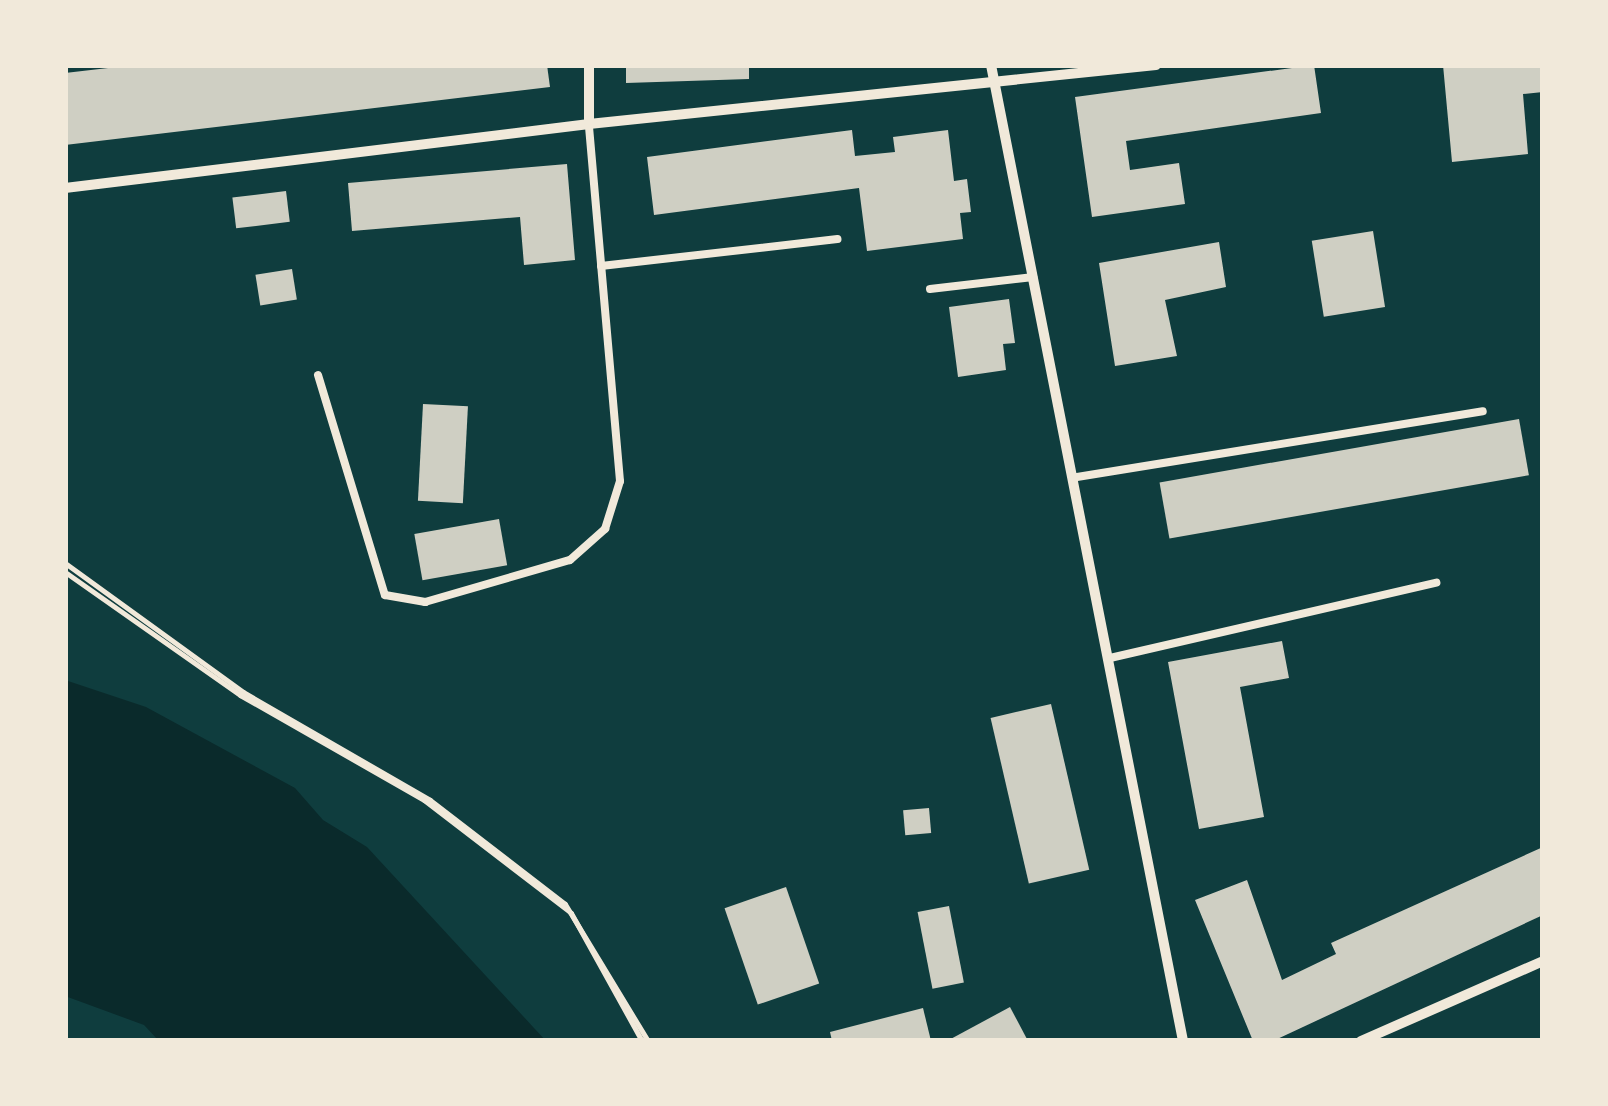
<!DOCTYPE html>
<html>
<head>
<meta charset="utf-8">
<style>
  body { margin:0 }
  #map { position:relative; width:1608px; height:1106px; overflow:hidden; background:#0f3d3e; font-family:"IBM Plex Sans",sans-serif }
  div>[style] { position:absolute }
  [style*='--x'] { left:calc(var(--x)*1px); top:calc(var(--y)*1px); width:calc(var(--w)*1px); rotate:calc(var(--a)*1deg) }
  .water>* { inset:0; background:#0a2a2b }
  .building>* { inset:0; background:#cfcfc3; transform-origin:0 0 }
  .path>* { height:5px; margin:-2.5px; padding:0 2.5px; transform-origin:2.5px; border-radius:2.5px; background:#f1e9da }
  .service>* { height:8px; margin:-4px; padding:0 4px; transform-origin:4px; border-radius:4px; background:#f1e9da }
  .minor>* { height:10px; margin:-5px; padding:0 5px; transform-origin:5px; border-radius:5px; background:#f1e9da }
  span { translate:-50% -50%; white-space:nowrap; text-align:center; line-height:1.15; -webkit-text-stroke:10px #f1e9da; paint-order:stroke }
  .frame { position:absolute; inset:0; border:68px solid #f1e9da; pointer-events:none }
</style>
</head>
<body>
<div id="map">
  <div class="water">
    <i style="clip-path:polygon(65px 680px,146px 707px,295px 788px,323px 820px,367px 847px,546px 1041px,159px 1041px,144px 1025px,65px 996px)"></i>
  </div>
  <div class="building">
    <i style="clip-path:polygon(134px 65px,547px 65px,550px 87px,65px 145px,65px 73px)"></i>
    <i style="clip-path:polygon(626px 65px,749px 65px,749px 79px,626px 83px)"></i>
    <i style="clip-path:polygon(1314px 65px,1321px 113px,1126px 141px,1130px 170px,1179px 163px,1185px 204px,1092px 217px,1075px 97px)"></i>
    <i style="clip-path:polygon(1443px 65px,1543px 65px,1543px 92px,1523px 94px,1528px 154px,1452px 162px)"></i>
    <i style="clip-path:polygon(852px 130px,855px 156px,895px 152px,893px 137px,948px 130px,954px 181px,967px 179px,971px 212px,960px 213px,963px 239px,867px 251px,859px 188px,654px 215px,647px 157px)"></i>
    <i style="clip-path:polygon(567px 164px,575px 260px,524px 265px,520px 217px,352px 231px,348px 183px)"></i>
    <i style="left:286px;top:191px;width:31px;height:54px;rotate:83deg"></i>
    <i style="left:1373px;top:231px;width:77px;height:62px;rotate:81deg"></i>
    <i style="clip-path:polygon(1219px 242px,1226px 287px,1165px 300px,1177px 356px,1115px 366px,1099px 263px)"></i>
    <i style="left:292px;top:269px;width:31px;height:37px;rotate:81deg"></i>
    <i style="clip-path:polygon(1009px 299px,1015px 343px,1003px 344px,1006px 370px,958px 377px,949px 307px)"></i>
    <i style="left:423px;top:404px;width:45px;height:97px;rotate:3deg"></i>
    <i style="left:1519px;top:419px;width:57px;height:365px;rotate:80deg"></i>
    <i style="left:499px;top:519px;width:47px;height:86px;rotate:80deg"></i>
    <i style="clip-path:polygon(1282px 641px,1289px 678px,1240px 687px,1264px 817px,1199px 829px,1168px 662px)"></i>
    <i style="left:1051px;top:704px;width:170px;height:62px;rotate:77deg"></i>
    <i style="left:929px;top:808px;width:25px;height:26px;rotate:85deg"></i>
    <i style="clip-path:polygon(1543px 847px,1543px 915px,1273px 1041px,1253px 1041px,1195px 900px,1247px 880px,1282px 980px,1336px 954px,1331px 943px)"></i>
    <i style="left:786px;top:887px;width:102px;height:65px;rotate:71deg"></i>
    <i style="left:949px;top:906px;width:78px;height:32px;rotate:79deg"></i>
    <i style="clip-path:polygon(1010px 1007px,1028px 1041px,947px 1041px)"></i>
    <i style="clip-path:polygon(923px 1008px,931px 1041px,832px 1041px,830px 1032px)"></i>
  </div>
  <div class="path">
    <i style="--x:65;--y:563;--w:220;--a:35.9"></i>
    <i style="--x:243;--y:692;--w:216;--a:30"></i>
    <i style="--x:430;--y:800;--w:170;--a:37.6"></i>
    <i style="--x:565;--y:904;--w:160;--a:58.8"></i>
    <i style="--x:65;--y:572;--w:214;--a:35.1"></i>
    <i style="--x:240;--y:695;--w:212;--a:29.7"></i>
    <i style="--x:424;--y:800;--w:185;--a:37.5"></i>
    <i style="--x:571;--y:913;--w:146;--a:61"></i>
  </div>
  <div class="service">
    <i style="--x:601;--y:266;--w:238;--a:-6.5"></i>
    <i style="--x:930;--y:289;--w:104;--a:-6.6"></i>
    <i style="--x:318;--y:375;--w:230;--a:73.1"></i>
    <i style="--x:385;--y:595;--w:41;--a:9.9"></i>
    <i style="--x:425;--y:602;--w:151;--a:-16.2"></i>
    <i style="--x:570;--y:560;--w:47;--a:-41.5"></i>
    <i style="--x:605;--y:529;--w:50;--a:-72.6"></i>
    <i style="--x:620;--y:481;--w:358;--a:-95"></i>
    <i style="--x:1077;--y:477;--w:411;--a:-9.2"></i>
    <i style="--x:1110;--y:658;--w:335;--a:-13"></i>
  </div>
  <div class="minor">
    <i style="--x:991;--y:65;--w:995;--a:78.87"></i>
    <i style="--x:589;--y:124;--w:59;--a:-90"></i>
    <i style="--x:65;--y:188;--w:528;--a:-6.96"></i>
    <i style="--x:589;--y:124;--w:570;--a:-5.94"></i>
    <i style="--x:1361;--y:1041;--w:199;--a:-23.7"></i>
  </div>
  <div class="frame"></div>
</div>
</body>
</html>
